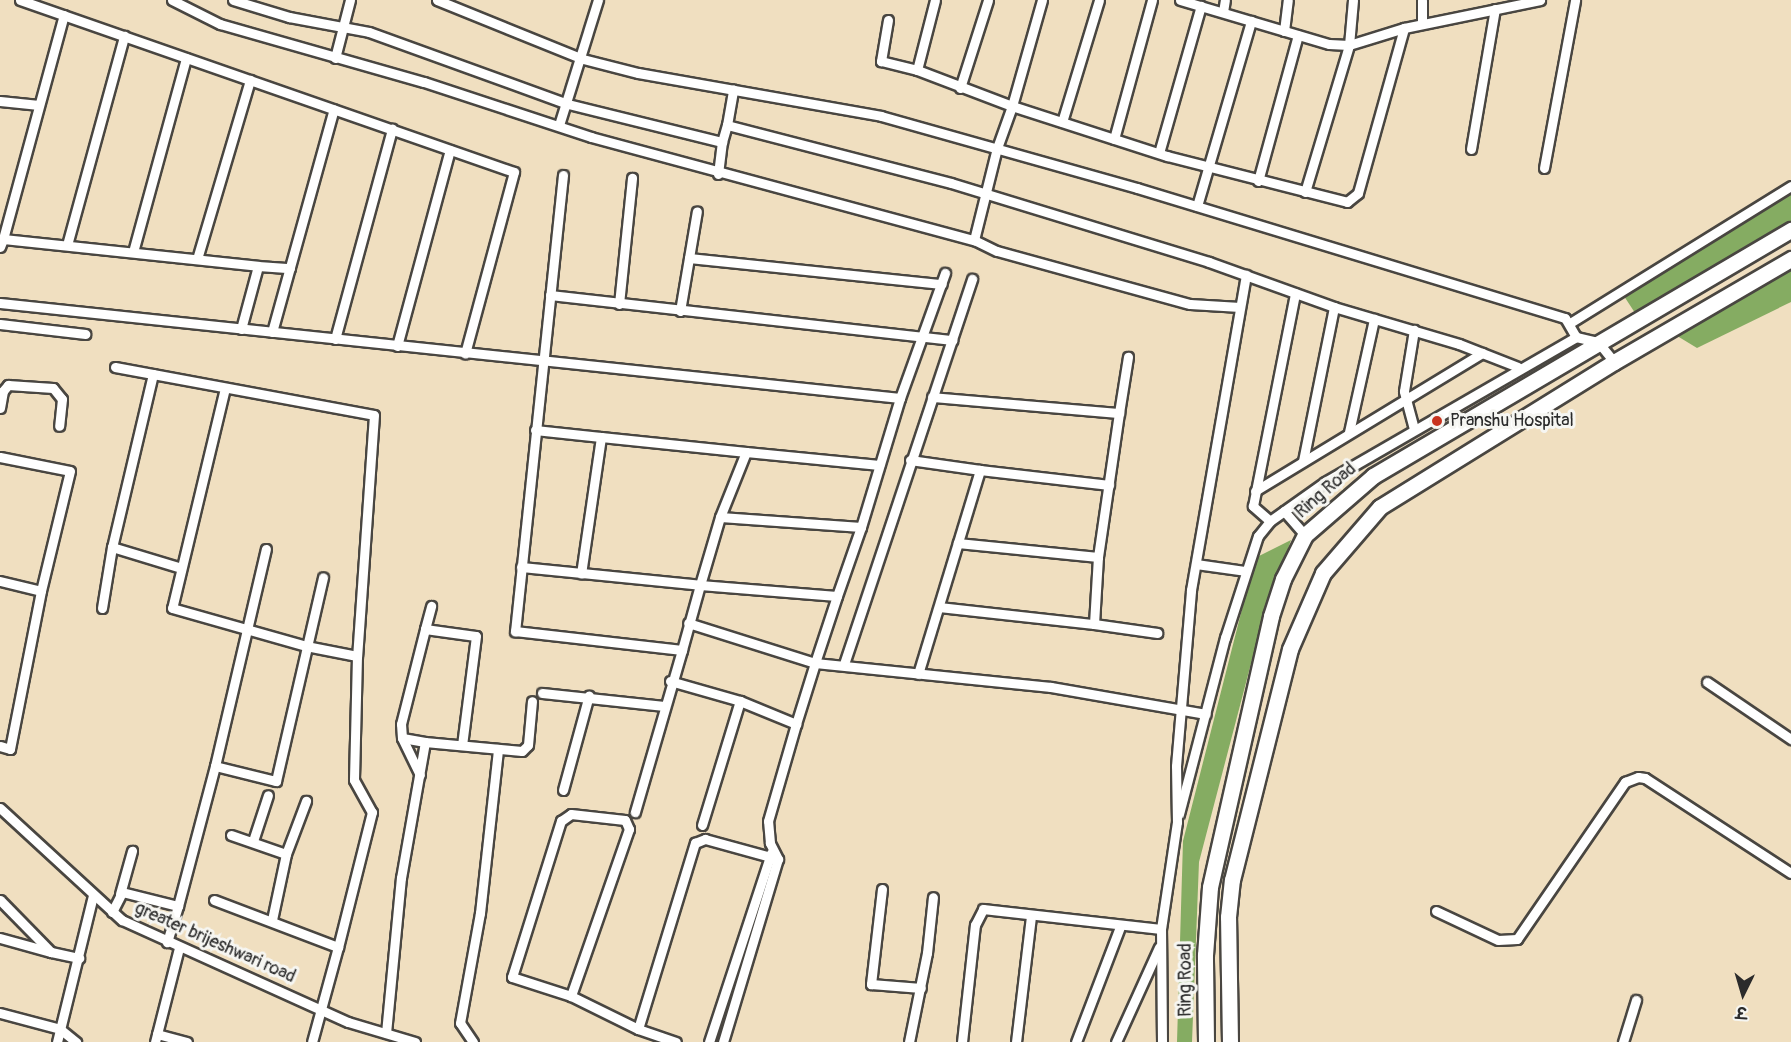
<!DOCTYPE html>
<html>
<head>
<meta charset="utf-8">
<style>
  body { margin:0 }
  #map { position:relative; width:1791px; height:1042px; overflow:hidden; background:#f0dfc0; font-family:Pangolin,"Playpen Sans Deva",sans-serif }
  div>[style] { position:absolute }
  [style*='--x'] { left:calc(var(--x)*1px); top:calc(var(--y)*1px); width:calc(var(--w)*1px); rotate:calc(var(--a)*1deg) }
  .forest>* { inset:0; background:#85ac62 }
  .roads { filter:drop-shadow(2px 0 #494641) drop-shadow(-2px 0 #494641) drop-shadow(0 2px #494641) drop-shadow(0 -2px #494641) }
  .minor>* { height:9px; margin:-4.5px; padding:0 4.5px; transform-origin:4.5px; border-radius:4.5px; background:#fff }
  .primary>* { height:15px; margin:-7.5px; padding:0 7.5px; transform-origin:7.5px; border-radius:7.5px; background:#fff }
  .dots>* { width:16px; height:16px; translate:-50% -50%; box-sizing:border-box; border:3px solid #f6f6f2; border-radius:50% }
  span { translate:-50% -50%; white-space:nowrap; text-align:center; line-height:1.15; -webkit-text-stroke:6px #f6f6f2; paint-order:stroke }
  .poi-label { font-size:18px; color:#2b2b2b }
  .left { translate:0 -50%; text-align:left }
  .street-label { font-size:18px; color:#2b2b2b }
  .north { position:absolute; left:1713px; top:964px; width:60px; height:60px; -webkit-text-stroke:4px #f6f6f2; paint-order:stroke; rotate:185deg; font-size:16px; font-weight:700; line-height:24px; text-align:center; color:#2b2b2b }
  .north::after { content:''; display:block; margin:auto; width:21px; height:27px; background:#2b2b2b; clip-path:polygon(50% 0,100% 100%,50% 72%,0 100%) }
</style>
</head>
<body>
<div id="map">
  <div class="forest">
    <i style="clip-path:polygon(1791px 186px,1791px 230px,1639px 319px,1620px 290px)"></i>
    <i style="clip-path:polygon(1791px 259px,1791px 302px,1697px 348px,1669px 331px)"></i>
    <i style="clip-path:polygon(1291px 540px,1259px 633px,1199px 862px,1192px 1042px,1177px 1042px,1183px 841px,1255px 558px)"></i>
  </div>
  <div class="roads">
    <div class="minor">
      <i style="--x:20;--y:0;--w:523;--a:19.2"></i>
      <i style="--x:514;--y:172;--w:188;--a:105.1"></i>
      <i style="--x:172;--y:0;--w:54;--a:26.6"></i>
      <i style="--x:220;--y:24;--w:212;--a:15.9"></i>
      <i style="--x:424;--y:82;--w:176;--a:18.2"></i>
      <i style="--x:591;--y:137;--w:397;--a:15.1"></i>
      <i style="--x:974;--y:240;--w:95;--a:-76"></i>
      <i style="--x:997;--y:148;--w:45;--a:-70.3"></i>
      <i style="--x:1012;--y:106;--w:102;--a:-159.2"></i>
      <i style="--x:917;--y:70;--w:72;--a:-75.6"></i>
      <i style="--x:233;--y:0;--w:59;--a:16.9"></i>
      <i style="--x:289;--y:17;--w:81;--a:10.6"></i>
      <i style="--x:369;--y:32;--w:212;--a:19.9"></i>
      <i style="--x:568;--y:104;--w:159;--a:13.9"></i>
      <i style="--x:722;--y:142;--w:18;--a:-74"></i>
      <i style="--x:727;--y:125;--w:231;--a:14.5"></i>
      <i style="--x:951;--y:183;--w:270;--a:17"></i>
      <i style="--x:1209;--y:262;--w:133;--a:19.8"></i>
      <i style="--x:1334;--y:307;--w:130;--a:16.5"></i>
      <i style="--x:1459;--y:344;--w:63;--a:21.3"></i>
      <i style="--x:437;--y:0;--w:157;--a:22"></i>
      <i style="--x:583;--y:59;--w:57;--a:14.3"></i>
      <i style="--x:638;--y:73;--w:247;--a:10"></i>
      <i style="--x:881;--y:116;--w:266;--a:15.7"></i>
      <i style="--x:1137;--y:188;--w:447;--a:16.9"></i>
      <i style="--x:1565;--y:318;--w:22;--a:60"></i>
      <i style="--x:1576;--y:337;--w:23;--a:13"></i>
      <i style="--x:1598;--y:342;--w:26;--a:51"></i>
      <i style="--x:1042;--y:0;--w:110;--a:105.8"></i>
      <i style="--x:1012;--y:106;--w:163;--a:17.9"></i>
      <i style="--x:1167;--y:156;--w:186;--a:14.3"></i>
      <i style="--x:1347;--y:202;--w:14;--a:-39"></i>
      <i style="--x:1358;--y:193;--w:171;--a:-74.4"></i>
      <i style="--x:1404;--y:28;--w:139;--a:-11.6"></i>
      <i style="--x:1180;--y:0;--w:155;--a:16.5"></i>
      <i style="--x:1329;--y:44;--w:20;--a:3"></i>
      <i style="--x:1349;--y:45;--w:45;--a:-84.9"></i>
      <i style="--x:1223;--y:12;--w:12;--a:-81"></i>
      <i style="--x:888;--y:20;--w:42;--a:99.7"></i>
      <i style="--x:881;--y:61;--w:37;--a:14"></i>
      <i style="--x:1422;--y:24;--w:24;--a:-90"></i>
      <i style="--x:1284;--y:31;--w:31;--a:-83"></i>
      <i style="--x:335;--y:58;--w:60;--a:-75.5"></i>
      <i style="--x:960;--y:88;--w:92;--a:-72.3"></i>
      <i style="--x:0;--y:101;--w:39;--a:6"></i>
      <i style="--x:1062;--y:122;--w:127;--a:-73.1"></i>
      <i style="--x:559;--y:125;--w:131;--a:-72.7"></i>
      <i style="--x:727;--y:125;--w:36;--a:-80"></i>
      <i style="--x:1114;--y:139;--w:144;--a:-74.7"></i>
      <i style="--x:1471;--y:149;--w:142;--a:-80.3"></i>
      <i style="--x:1159;--y:153;--w:153;--a:-74.1"></i>
      <i style="--x:1544;--y:168;--w:171;--a:-79.5"></i>
      <i style="--x:718;--y:174;--w:32;--a:-83"></i>
      <i style="--x:563;--y:175;--w:459;--a:96"></i>
      <i style="--x:515;--y:631;--w:168;--a:6.5"></i>
      <i style="--x:682;--y:650;--w:169;--a:106.2"></i>
      <i style="--x:1258;--y:181;--w:151;--a:-74.7"></i>
      <i style="--x:1305;--y:192;--w:153;--a:-73.3"></i>
      <i style="--x:1349;--y:45;--w:58;--a:-17.2"></i>
      <i style="--x:1197;--y:206;--w:193;--a:-73.7"></i>
      <i style="--x:3;--y:239;--w:232;--a:-74.8"></i>
      <i style="--x:974;--y:240;--w:25;--a:26"></i>
      <i style="--x:997;--y:251;--w:200;--a:15.4"></i>
      <i style="--x:1190;--y:304;--w:50;--a:3.4"></i>
      <i style="--x:67;--y:245;--w:217;--a:-74.7"></i>
      <i style="--x:0;--y:247;--w:9;--a:-69"></i>
      <i style="--x:3;--y:239;--w:256;--a:6"></i>
      <i style="--x:133;--y:252;--w:201;--a:-74.7"></i>
      <i style="--x:689;--y:258;--w:254;--a:5.9"></i>
      <i style="--x:197;--y:259;--w:187;--a:-73.5"></i>
      <i style="--x:550;--y:295;--w:405;--a:6.4"></i>
      <i style="--x:0;--y:303;--w:905;--a:6.03"></i>
      <i style="--x:900;--y:398;--w:135;--a:106.8"></i>
      <i style="--x:619;--y:304;--w:127;--a:-84.1"></i>
      <i style="--x:680;--y:311;--w:101;--a:-80.4"></i>
      <i style="--x:1570;--y:323;--w:260;--a:-31.8"></i>
      <i style="--x:0;--y:324;--w:86;--a:6.7"></i>
      <i style="--x:241;--y:329;--w:65;--a:-74.9"></i>
      <i style="--x:258;--y:266;--w:32;--a:4"></i>
      <i style="--x:272;--y:332;--w:231;--a:-74.5"></i>
      <i style="--x:335;--y:339;--w:218;--a:-74.8"></i>
      <i style="--x:397;--y:346;--w:203;--a:-74.9"></i>
      <i style="--x:115;--y:367;--w:263;--a:10.5"></i>
      <i style="--x:374;--y:415;--w:242;--a:94"></i>
      <i style="--x:357;--y:656;--w:124;--a:91.4"></i>
      <i style="--x:354;--y:780;--w:37;--a:61"></i>
      <i style="--x:372;--y:812;--w:139;--a:104.1"></i>
      <i style="--x:153;--y:374;--w:178;--a:103.3"></i>
      <i style="--x:112;--y:547;--w:72;--a:16.9"></i>
      <i style="--x:225;--y:388;--w:226;--a:103.5"></i>
      <i style="--x:172;--y:608;--w:139;--a:15.8"></i>
      <i style="--x:306;--y:646;--w:52;--a:11.1"></i>
      <i style="--x:932;--y:397;--w:188;--a:4.9"></i>
      <i style="--x:1119;--y:413;--w:146;--a:98.3"></i>
      <i style="--x:1098;--y:557;--w:141;--a:-174.3"></i>
      <i style="--x:900;--y:398;--w:133;--a:-70.2"></i>
      <i style="--x:0;--y:408;--w:17;--a:-80"></i>
      <i style="--x:3;--y:391;--w:8;--a:-50"></i>
      <i style="--x:8;--y:385;--w:45;--a:3.8"></i>
      <i style="--x:53;--y:388;--w:14;--a:51"></i>
      <i style="--x:62;--y:399;--w:27;--a:96"></i>
      <i style="--x:1119;--y:413;--w:57;--a:-80.9"></i>
      <i style="--x:1414;--y:429;--w:39;--a:-105"></i>
      <i style="--x:1404;--y:391;--w:62;--a:-80.7"></i>
      <i style="--x:535;--y:430;--w:66;--a:6.1"></i>
      <i style="--x:601;--y:437;--w:138;--a:98.3"></i>
      <i style="--x:1349;--y:432;--w:116;--a:-77.5"></i>
      <i style="--x:601;--y:437;--w:146;--a:5.9"></i>
      <i style="--x:746;--y:452;--w:70;--a:111.8"></i>
      <i style="--x:720;--y:517;--w:71;--a:106.4"></i>
      <i style="--x:700;--y:585;--w:137;--a:4.6"></i>
      <i style="--x:837;--y:596;--w:73;--a:-70.8"></i>
      <i style="--x:861;--y:527;--w:141;--a:-175.9"></i>
      <i style="--x:746;--y:452;--w:134;--a:5.6"></i>
      <i style="--x:0;--y:457;--w:71;--a:11.3"></i>
      <i style="--x:70;--y:471;--w:123;--a:103.6"></i>
      <i style="--x:910;--y:460;--w:71;--a:8.1"></i>
      <i style="--x:980;--y:470;--w:213;--a:106.9"></i>
      <i style="--x:1303;--y:461;--w:157;--a:-78.6"></i>
      <i style="--x:980;--y:470;--w:130;--a:6.6"></i>
      <i style="--x:1255;--y:491;--w:266;--a:-31.3"></i>
      <i style="--x:1284;--y:511;--w:32;--a:49"></i>
      <i style="--x:1270;--y:521;--w:23;--a:-139"></i>
      <i style="--x:1253;--y:506;--w:217;--a:-78.8"></i>
      <i style="--x:1196;--y:564;--w:49;--a:8.1"></i>
      <i style="--x:521;--y:567;--w:180;--a:5.7"></i>
      <i style="--x:700;--y:585;--w:67;--a:105.5"></i>
      <i style="--x:0;--y:581;--w:42;--a:13.7"></i>
      <i style="--x:41;--y:591;--w:161;--a:101.1"></i>
      <i style="--x:10;--y:749;--w:10;--a:-163"></i>
      <i style="--x:837;--y:596;--w:71;--a:108.2"></i>
      <i style="--x:815;--y:663;--w:237;--a:5.8"></i>
      <i style="--x:1051;--y:687;--w:157;--a:9.9"></i>
      <i style="--x:939;--y:607;--w:156;--a:6.3"></i>
      <i style="--x:1094;--y:624;--w:67;--a:-86.6"></i>
      <i style="--x:102;--y:608;--w:62;--a:-80.7"></i>
      <i style="--x:1094;--y:624;--w:64;--a:8.1"></i>
      <i style="--x:425;--y:629;--w:24;--a:-75"></i>
      <i style="--x:844;--y:664;--w:406;--a:-71.6"></i>
      <i style="--x:670;--y:681;--w:73;--a:15.9"></i>
      <i style="--x:740;--y:701;--w:61;--a:22.3"></i>
      <i style="--x:796;--y:724;--w:64;--a:-72.7"></i>
      <i style="--x:815;--y:663;--w:133;--a:-162.5"></i>
      <i style="--x:1707;--y:682;--w:102;--a:34.2"></i>
      <i style="--x:542;--y:693;--w:123;--a:6.1"></i>
      <i style="--x:402;--y:738;--w:41;--a:64.1"></i>
      <i style="--x:425;--y:742;--w:97;--a:5.3"></i>
      <i style="--x:522;--y:751;--w:8;--a:-45"></i>
      <i style="--x:528;--y:745;--w:44;--a:-84.8"></i>
      <i style="--x:215;--y:766;--w:223;--a:-76.8"></i>
      <i style="--x:563;--y:790;--w:98;--a:-74.7"></i>
      <i style="--x:0;--y:808;--w:166;--a:42.6"></i>
      <i style="--x:122;--y:920;--w:248;--a:24.3"></i>
      <i style="--x:348;--y:1022;--w:70;--a:16.6"></i>
      <i style="--x:571;--y:814;--w:54;--a:6.3"></i>
      <i style="--x:625;--y:820;--w:10;--a:66"></i>
      <i style="--x:629;--y:829;--w:177;--a:109.2"></i>
      <i style="--x:571;--y:996;--w:62;--a:-162.1"></i>
      <i style="--x:512;--y:977;--w:164;--a:-72.6"></i>
      <i style="--x:561;--y:821;--w:12;--a:-35"></i>
      <i style="--x:1179;--y:814;--w:182;--a:-75.4"></i>
      <i style="--x:1225;--y:638;--w:107;--a:-72.1"></i>
      <i style="--x:1258;--y:536;--w:19;--a:-51"></i>
      <i style="--x:1270;--y:521;--w:67;--a:-35.3"></i>
      <i style="--x:1325;--y:482;--w:290;--a:-30"></i>
      <i style="--x:702;--y:825;--w:130;--a:-73"></i>
      <i style="--x:231;--y:835;--w:58;--a:19.1"></i>
      <i style="--x:286;--y:854;--w:67;--a:102"></i>
      <i style="--x:253;--y:841;--w:48;--a:-71.9"></i>
      <i style="--x:286;--y:854;--w:57;--a:-69.3"></i>
      <i style="--x:777;--y:857;--w:16;--a:-117"></i>
      <i style="--x:770;--y:843;--w:22;--a:-95"></i>
      <i style="--x:768;--y:821;--w:101;--a:-73.9"></i>
      <i style="--x:882;--y:889;--w:96;--a:96.6"></i>
      <i style="--x:871;--y:984;--w:50;--a:4.6"></i>
      <i style="--x:120;--y:894;--w:45;--a:-74.4"></i>
      <i style="--x:0;--y:900;--w:73;--a:45.6"></i>
      <i style="--x:51;--y:952;--w:29;--a:12"></i>
      <i style="--x:214;--y:900;--w:133;--a:20.8"></i>
      <i style="--x:338;--y:947;--w:98;--a:105.3"></i>
      <i style="--x:178;--y:906;--w:145;--a:-75.2"></i>
      <i style="--x:215;--y:766;--w:63;--a:13.8"></i>
      <i style="--x:276;--y:781;--w:209;--a:-77"></i>
      <i style="--x:1436;--y:911;--w:68;--a:25.1"></i>
      <i style="--x:1498;--y:940;--w:19;--a:-3"></i>
      <i style="--x:1517;--y:939;--w:191;--a:-55.5"></i>
      <i style="--x:1625;--y:782;--w:14;--a:-21"></i>
      <i style="--x:1638;--y:777;--w:7;--a:8"></i>
      <i style="--x:1645;--y:778;--w:174;--a:33.1"></i>
      <i style="--x:112;--y:912;--w:22;--a:-63"></i>
      <i style="--x:122;--y:892;--w:58;--a:14"></i>
      <i style="--x:178;--y:906;--w:38;--a:107"></i>
      <i style="--x:0;--y:938;--w:53;--a:15.4"></i>
      <i style="--x:571;--y:996;--w:75;--a:26.2"></i>
      <i style="--x:638;--y:1029;--w:195;--a:-73"></i>
      <i style="--x:695;--y:843;--w:11;--a:-22"></i>
      <i style="--x:705;--y:839;--w:76;--a:15.3"></i>
      <i style="--x:0;--y:1013;--w:62;--a:14.9"></i>
      <i style="--x:60;--y:1029;--w:21;--a:39"></i>
      <i style="--x:638;--y:1029;--w:40;--a:18.9"></i>
      <i style="--x:386;--y:1033;--w:156;--a:-84.5"></i>
      <i style="--x:401;--y:878;--w:138;--a:-80"></i>
      <i style="--x:425;--y:742;--w:23;--a:-170"></i>
      <i style="--x:402;--y:738;--w:14;--a:-94"></i>
      <i style="--x:401;--y:724;--w:98;--a:-75.8"></i>
      <i style="--x:425;--y:629;--w:51;--a:7.8"></i>
      <i style="--x:476;--y:636;--w:110;--a:97.3"></i>
      <i style="--x:157;--y:1034;--w:31;--a:15"></i>
      <i style="--x:57;--y:1042;--w:151;--a:-76.2"></i>
      <i style="--x:155;--y:1042;--w:97;--a:-75.7"></i>
      <i style="--x:473;--y:1042;--w:23;--a:-124"></i>
      <i style="--x:460;--y:1023;--w:112;--a:-79.7"></i>
      <i style="--x:480;--y:913;--w:165;--a:-83.7"></i>
      <i style="--x:709;--y:1042;--w:199;--a:-71.8"></i>
      <i style="--x:723;--y:1042;--w:191;--a:-73.3"></i>
      <i style="--x:909;--y:1042;--w:91;--a:-78.6"></i>
      <i style="--x:927;--y:953;--w:56;--a:-83.9"></i>
      <i style="--x:962;--y:1042;--w:118;--a:-83.7"></i>
      <i style="--x:975;--y:925;--w:18;--a:-63"></i>
      <i style="--x:983;--y:909;--w:179;--a:6.4"></i>
      <i style="--x:1016;--y:1042;--w:127;--a:-83.2"></i>
      <i style="--x:1076;--y:1042;--w:123;--a:-69.1"></i>
      <i style="--x:1116;--y:1042;--w:104;--a:-65.6"></i>
      <i style="--x:1162;--y:1042;--w:113;--a:-90.5"></i>
      <i style="--x:1161;--y:929;--w:108;--a:-81.5"></i>
      <i style="--x:1177;--y:822;--w:56;--a:-91"></i>
      <i style="--x:1176;--y:766;--w:177;--a:-85.1"></i>
      <i style="--x:1191;--y:590;--w:320;--a:-80.1"></i>
      <i style="--x:1623;--y:1042;--w:44;--a:-72.8"></i>
    </div>
    <div class="primary">
      <i style="--x:1206;--y:1042;--w:87;--a:-90.7"></i>
      <i style="--x:1205;--y:955;--w:68;--a:-85.8"></i>
      <i style="--x:1210;--y:887;--w:278;--a:-77.3"></i>
      <i style="--x:1271;--y:616;--w:39;--a:-72"></i>
      <i style="--x:1283;--y:579;--w:49;--a:-63.4"></i>
      <i style="--x:1305;--y:535;--w:90;--a:-40.9"></i>
      <i style="--x:1373;--y:476;--w:485;--a:-30.5"></i>
      <i style="--x:1230;--y:1042;--w:125;--a:-90.9"></i>
      <i style="--x:1228;--y:917;--w:37;--a:-84"></i>
      <i style="--x:1232;--y:880;--w:238;--a:-75.9"></i>
      <i style="--x:1290;--y:649;--w:83;--a:-66.5"></i>
      <i style="--x:1323;--y:573;--w:87;--a:-49.2"></i>
      <i style="--x:1380;--y:507;--w:275;--a:-31.8"></i>
      <i style="--x:1614;--y:362;--w:205;--a:-30.2"></i>
    </div>
  </div>
  <div class="dots">
    <i style="left:1437px;top:421px;background:#c8321e"></i>
  </div>
  <div class="poi-label">
    <span class="left" style="left:1450px;top:421px">Pranshu Hospital</span>
  </div>
  <div class="street-label">
    <span style="left:1326px;top:491px;rotate:-41deg">Ring Road</span>
    <span style="left:215px;top:943px;rotate:24deg">greater brijeshwari road</span>
    <span style="left:1186px;top:980px;rotate:-90deg">Ring Road</span>
  </div>
  <div class="north">उ</div>
</div>
</body>
</html>
